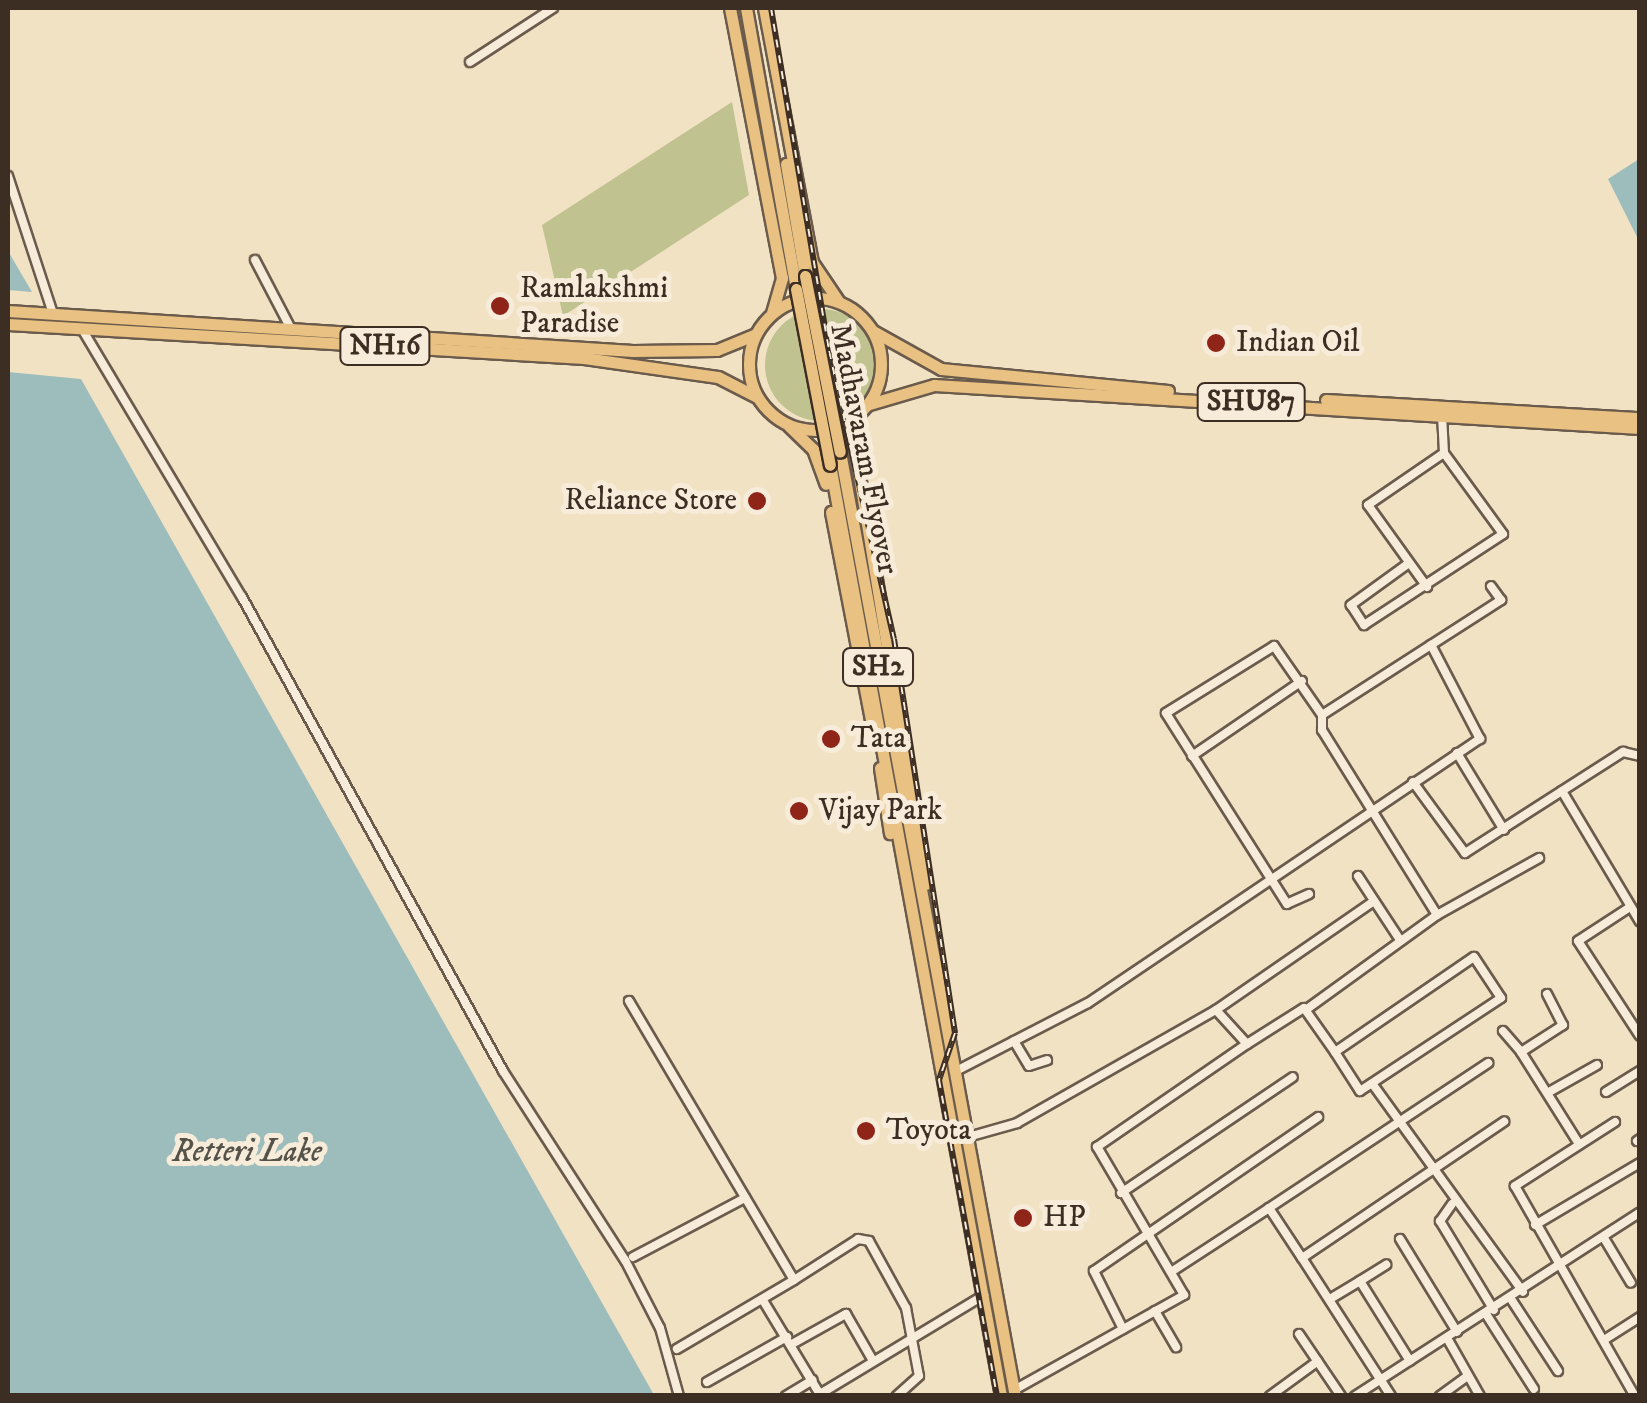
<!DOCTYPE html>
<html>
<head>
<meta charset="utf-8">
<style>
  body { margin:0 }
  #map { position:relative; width:1647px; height:1403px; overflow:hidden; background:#f2e2c4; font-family:"IM FELL DW Pica",serif }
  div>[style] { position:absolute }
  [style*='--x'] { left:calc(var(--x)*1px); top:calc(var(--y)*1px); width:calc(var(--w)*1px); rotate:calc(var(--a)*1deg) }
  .green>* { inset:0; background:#c0c290 }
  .round { border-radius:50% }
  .water>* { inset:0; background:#9dbcbc }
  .roads { filter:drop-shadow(2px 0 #6a5b4c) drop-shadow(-2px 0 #6a5b4c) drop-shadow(0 2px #6a5b4c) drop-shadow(0 -2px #6a5b4c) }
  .minor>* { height:8px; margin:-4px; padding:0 4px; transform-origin:4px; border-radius:4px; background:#f7ecd9 }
  .primary>* { height:11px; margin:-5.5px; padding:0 5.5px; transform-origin:5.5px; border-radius:5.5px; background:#e9c182 }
  .primary>.ring { margin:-5.5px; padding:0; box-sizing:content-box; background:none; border:11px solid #e9c182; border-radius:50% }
  .rail>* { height:6px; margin-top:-3px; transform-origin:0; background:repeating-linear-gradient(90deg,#f7ecd9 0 8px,#3d2e24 0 16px); box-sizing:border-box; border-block:2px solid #3d2e24 }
  .bridges { filter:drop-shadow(2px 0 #3d2e24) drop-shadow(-2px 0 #3d2e24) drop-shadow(0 2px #3d2e24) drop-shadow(0 -2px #3d2e24) }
  .primary-bridge>* { height:11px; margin:-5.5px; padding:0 5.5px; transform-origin:5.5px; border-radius:5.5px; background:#e9c182 }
  .dots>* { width:28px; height:28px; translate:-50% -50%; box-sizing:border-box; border:5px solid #f7ecd9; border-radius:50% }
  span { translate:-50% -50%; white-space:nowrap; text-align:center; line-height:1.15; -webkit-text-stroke:10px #f7ecd9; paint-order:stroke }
  .shield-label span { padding:2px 8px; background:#f7ecd9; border:2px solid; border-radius:8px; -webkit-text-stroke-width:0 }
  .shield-label { font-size:28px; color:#3d2e24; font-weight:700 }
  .poi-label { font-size:30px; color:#3d2e24 }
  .left { translate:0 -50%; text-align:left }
  .right { translate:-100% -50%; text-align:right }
  .street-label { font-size:30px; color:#3d2e24 }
  .water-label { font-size:32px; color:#55524a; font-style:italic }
  .frame { position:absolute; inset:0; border:10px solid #3d2e24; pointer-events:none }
</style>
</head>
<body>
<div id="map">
  <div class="green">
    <i style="clip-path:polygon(732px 102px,749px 195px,563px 316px,542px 225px)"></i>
    <i class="round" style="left:765px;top:309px;width:112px;height:112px"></i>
  </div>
  <div class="water">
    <i style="clip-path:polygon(1639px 159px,1639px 241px,1608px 179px)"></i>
    <i style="clip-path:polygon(8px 251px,32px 292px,8px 290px)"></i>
    <i style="clip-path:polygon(8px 372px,81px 379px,654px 1395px,8px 1395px)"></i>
  </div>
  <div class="roads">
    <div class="minor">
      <i style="--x:470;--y:62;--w:99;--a:-33"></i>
      <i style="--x:8;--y:176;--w:145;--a:71.9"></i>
      <i style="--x:255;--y:260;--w:76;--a:62.4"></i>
      <i style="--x:82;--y:329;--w:312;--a:59.2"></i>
      <i style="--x:242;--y:597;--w:541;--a:61.16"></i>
      <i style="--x:503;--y:1071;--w:225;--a:57.2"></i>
      <i style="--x:625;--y:1260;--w:76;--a:62.8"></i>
      <i style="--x:660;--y:1328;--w:71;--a:74.4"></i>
      <i style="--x:1409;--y:563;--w:72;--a:144.1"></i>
      <i style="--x:1351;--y:605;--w:24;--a:57"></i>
      <i style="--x:1364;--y:625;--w:166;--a:-33.2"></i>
      <i style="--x:1503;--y:534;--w:100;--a:-126.1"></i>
      <i style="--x:1444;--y:453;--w:37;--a:-93"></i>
      <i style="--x:1427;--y:587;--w:101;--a:-125.7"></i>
      <i style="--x:1368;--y:505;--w:92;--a:-34.4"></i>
      <i style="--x:1322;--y:715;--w:15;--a:90"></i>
      <i style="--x:1322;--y:730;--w:218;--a:58.1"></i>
      <i style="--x:1457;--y:753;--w:90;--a:58.6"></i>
      <i style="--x:1192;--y:756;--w:133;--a:-34.3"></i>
      <i style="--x:1413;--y:782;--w:88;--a:53.8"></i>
      <i style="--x:1465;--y:853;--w:188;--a:-32.6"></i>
      <i style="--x:1623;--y:752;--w:17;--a:13"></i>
      <i style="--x:1562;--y:791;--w:152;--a:59.2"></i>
      <i style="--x:1358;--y:876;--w:77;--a:56.7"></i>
      <i style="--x:1309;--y:894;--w:24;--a:156"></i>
      <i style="--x:1287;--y:904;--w:226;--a:-122.4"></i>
      <i style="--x:1166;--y:713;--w:127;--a:-31.8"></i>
      <i style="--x:1274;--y:646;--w:84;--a:55.2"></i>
      <i style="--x:1322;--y:715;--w:213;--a:-32.7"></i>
      <i style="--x:1501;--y:600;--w:17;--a:-126"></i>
      <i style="--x:1630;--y:907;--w:62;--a:146.8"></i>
      <i style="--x:1578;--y:941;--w:113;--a:56.9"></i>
      <i style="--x:1474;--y:957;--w:49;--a:56.6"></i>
      <i style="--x:1501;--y:998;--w:169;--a:146.6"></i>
      <i style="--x:1360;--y:1091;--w:46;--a:-122.7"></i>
      <i style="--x:1335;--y:1052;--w:168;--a:-34.4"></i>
      <i style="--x:1547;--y:994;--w:35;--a:63"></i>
      <i style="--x:1563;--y:1025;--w:50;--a:147.3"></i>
      <i style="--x:1521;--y:1052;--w:109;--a:57.8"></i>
      <i style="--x:629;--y:1001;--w:324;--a:59.4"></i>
      <i style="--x:794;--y:1280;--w:136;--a:149.5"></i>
      <i style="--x:1307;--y:1009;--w:160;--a:-35.9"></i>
      <i style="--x:1437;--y:915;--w:117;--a:-29.2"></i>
      <i style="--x:1216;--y:1010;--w:192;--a:-34.6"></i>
      <i style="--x:1503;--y:1031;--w:28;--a:49"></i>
      <i style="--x:1014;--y:1041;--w:29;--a:59"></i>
      <i style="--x:1029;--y:1066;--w:19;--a:-18"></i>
      <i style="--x:956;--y:1071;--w:148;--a:-27.3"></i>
      <i style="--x:1088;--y:1003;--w:473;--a:-34"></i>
      <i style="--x:1480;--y:739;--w:106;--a:-117.5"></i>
      <i style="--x:1374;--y:1086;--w:254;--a:54.1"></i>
      <i style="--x:1549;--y:1092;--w:55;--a:-29.4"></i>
      <i style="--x:1606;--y:1092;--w:40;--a:-32"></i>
      <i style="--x:1615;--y:1122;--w:119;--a:147.4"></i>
      <i style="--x:1515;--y:1186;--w:242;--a:60.3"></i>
      <i style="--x:968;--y:1137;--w:51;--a:-15.9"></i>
      <i style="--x:1017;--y:1123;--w:229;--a:-29.6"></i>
      <i style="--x:1216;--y:1010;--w:46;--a:47.6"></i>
      <i style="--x:1247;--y:1044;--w:67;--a:-32.3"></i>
      <i style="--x:1304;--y:1008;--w:54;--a:54.8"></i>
      <i style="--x:1637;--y:1141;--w:4;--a:-34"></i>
      <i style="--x:1121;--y:1193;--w:207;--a:-34"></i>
      <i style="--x:1452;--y:1204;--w:21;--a:125"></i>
      <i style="--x:1440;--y:1221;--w:104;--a:58.8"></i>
      <i style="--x:1535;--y:1225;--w:122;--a:-30.6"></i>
      <i style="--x:1604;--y:1238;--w:52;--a:59"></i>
      <i style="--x:1400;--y:1239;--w:109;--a:58.5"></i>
      <i style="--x:633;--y:1257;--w:127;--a:-27.8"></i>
      <i style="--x:1302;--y:1258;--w:60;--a:-123.4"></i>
      <i style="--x:1269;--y:1208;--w:263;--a:-33.5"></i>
      <i style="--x:1171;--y:1272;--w:117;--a:-33.1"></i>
      <i style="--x:794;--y:1280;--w:76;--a:-32.6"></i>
      <i style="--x:858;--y:1239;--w:11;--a:10"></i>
      <i style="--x:869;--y:1241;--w:77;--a:61.1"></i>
      <i style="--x:906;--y:1308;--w:69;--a:79.2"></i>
      <i style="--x:919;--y:1376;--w:30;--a:138"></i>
      <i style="--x:1360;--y:1281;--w:31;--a:-32"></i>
      <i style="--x:1330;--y:1299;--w:35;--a:-31"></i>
      <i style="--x:1360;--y:1281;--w:94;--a:58"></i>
      <i style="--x:1511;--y:1299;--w:86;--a:56.9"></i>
      <i style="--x:764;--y:1302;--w:110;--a:58.8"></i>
      <i style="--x:1155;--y:1311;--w:42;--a:59.7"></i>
      <i style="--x:1486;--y:1314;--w:89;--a:57.4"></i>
      <i style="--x:1123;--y:1329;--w:65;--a:-116.6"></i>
      <i style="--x:1094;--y:1271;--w:272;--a:-34.5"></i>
      <i style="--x:1299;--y:1334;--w:75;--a:55.9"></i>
      <i style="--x:1447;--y:1338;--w:67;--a:60.4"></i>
      <i style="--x:1604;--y:1340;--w:43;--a:-32.6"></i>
      <i style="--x:792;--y:1344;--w:62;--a:-29.1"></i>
      <i style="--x:846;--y:1314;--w:54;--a:60.1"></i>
      <i style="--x:707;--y:1382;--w:92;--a:-29.4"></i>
      <i style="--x:1014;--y:1390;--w:195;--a:-29.2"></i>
      <i style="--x:1184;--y:1295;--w:172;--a:-120.4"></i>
      <i style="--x:1097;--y:1147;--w:182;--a:-34.5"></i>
      <i style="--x:820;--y:1394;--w:192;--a:-31.1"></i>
      <i style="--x:786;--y:1396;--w:31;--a:-31"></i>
      <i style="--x:1270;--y:1396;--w:59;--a:-36.1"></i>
      <i style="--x:1355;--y:1396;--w:339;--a:-32.8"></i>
      <i style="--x:1391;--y:1396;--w:164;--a:-122.8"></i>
      <i style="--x:1302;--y:1258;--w:244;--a:-34"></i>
      <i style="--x:1440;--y:1396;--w:34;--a:-36"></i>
    </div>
    <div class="primary">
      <i style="--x:730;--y:8;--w:275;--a:79.1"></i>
      <i style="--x:782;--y:278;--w:36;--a:106"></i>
      <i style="--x:746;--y:8;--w:285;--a:79.9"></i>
      <i style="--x:764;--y:8;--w:258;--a:79.3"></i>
      <i style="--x:812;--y:262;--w:48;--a:56"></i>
      <i style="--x:786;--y:164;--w:114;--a:80.4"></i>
      <i class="ring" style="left:749px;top:298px;width:121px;height:121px"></i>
      <i style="--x:8;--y:311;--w:626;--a:3.66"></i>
      <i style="--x:633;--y:351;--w:84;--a:-0.7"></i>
      <i style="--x:717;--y:350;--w:42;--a:-22.3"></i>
      <i style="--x:8;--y:324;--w:577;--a:3.38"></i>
      <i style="--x:584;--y:358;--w:135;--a:8.1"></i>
      <i style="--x:718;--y:377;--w:44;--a:27.1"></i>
      <i style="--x:873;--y:331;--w:78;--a:29.2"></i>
      <i style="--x:941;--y:369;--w:228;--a:5.5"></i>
      <i style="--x:1326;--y:400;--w:315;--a:3.3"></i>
      <i style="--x:866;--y:405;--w:71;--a:-16.4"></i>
      <i style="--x:934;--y:385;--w:707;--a:3.49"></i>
      <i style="--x:850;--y:420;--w:470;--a:80.7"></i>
      <i style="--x:789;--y:426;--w:33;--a:44"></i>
      <i style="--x:813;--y:449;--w:37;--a:70"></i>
      <i style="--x:840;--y:452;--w:960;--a:79.5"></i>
      <i style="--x:830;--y:465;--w:947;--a:79.59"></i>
      <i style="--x:831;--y:512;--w:212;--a:79.1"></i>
      <i style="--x:880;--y:768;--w:66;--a:81.3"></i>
    </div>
  </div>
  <div class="rail">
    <i style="--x:771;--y:8;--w:348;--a:80.4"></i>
    <i style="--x:829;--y:351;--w:295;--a:77.3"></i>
    <i style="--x:894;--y:639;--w:399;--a:81.2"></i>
    <i style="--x:955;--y:1033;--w:50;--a:108.8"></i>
    <i style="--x:939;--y:1080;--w:321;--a:79.6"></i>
  </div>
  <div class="bridges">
    <div class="primary-bridge">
      <i style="--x:805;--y:276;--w:179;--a:78.8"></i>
      <i style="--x:796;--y:289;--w:179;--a:79.1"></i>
    </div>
  </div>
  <div class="dots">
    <i style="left:500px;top:306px;background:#8f2418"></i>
    <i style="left:1216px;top:343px;background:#8f2418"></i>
    <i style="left:757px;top:501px;background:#8f2418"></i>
    <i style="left:831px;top:739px;background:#8f2418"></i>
    <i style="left:799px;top:811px;background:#8f2418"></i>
    <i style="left:866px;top:1131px;background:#8f2418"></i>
    <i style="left:1023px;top:1218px;background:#8f2418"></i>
  </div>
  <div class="shield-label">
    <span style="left:385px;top:346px">NH16</span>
    <span style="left:1251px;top:402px">SHU87</span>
    <span style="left:878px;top:667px">SH2</span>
  </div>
  <div class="poi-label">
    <span class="left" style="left:520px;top:306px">Ramlakshmi<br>Paradise</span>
    <span class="left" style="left:1236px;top:343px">Indian Oil</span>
    <span class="right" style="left:737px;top:501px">Reliance Store</span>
    <span class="left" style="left:851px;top:739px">Tata</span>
    <span class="left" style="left:819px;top:811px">Vijay Park</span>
    <span class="left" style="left:886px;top:1131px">Toyota</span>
    <span class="left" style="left:1043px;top:1218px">HP</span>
  </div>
  <div class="street-label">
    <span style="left:863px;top:449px;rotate:79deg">Madhavaram Flyover</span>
  </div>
  <div class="water-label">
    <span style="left:247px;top:1152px">Retteri Lake</span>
  </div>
  <div class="frame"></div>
</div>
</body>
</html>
